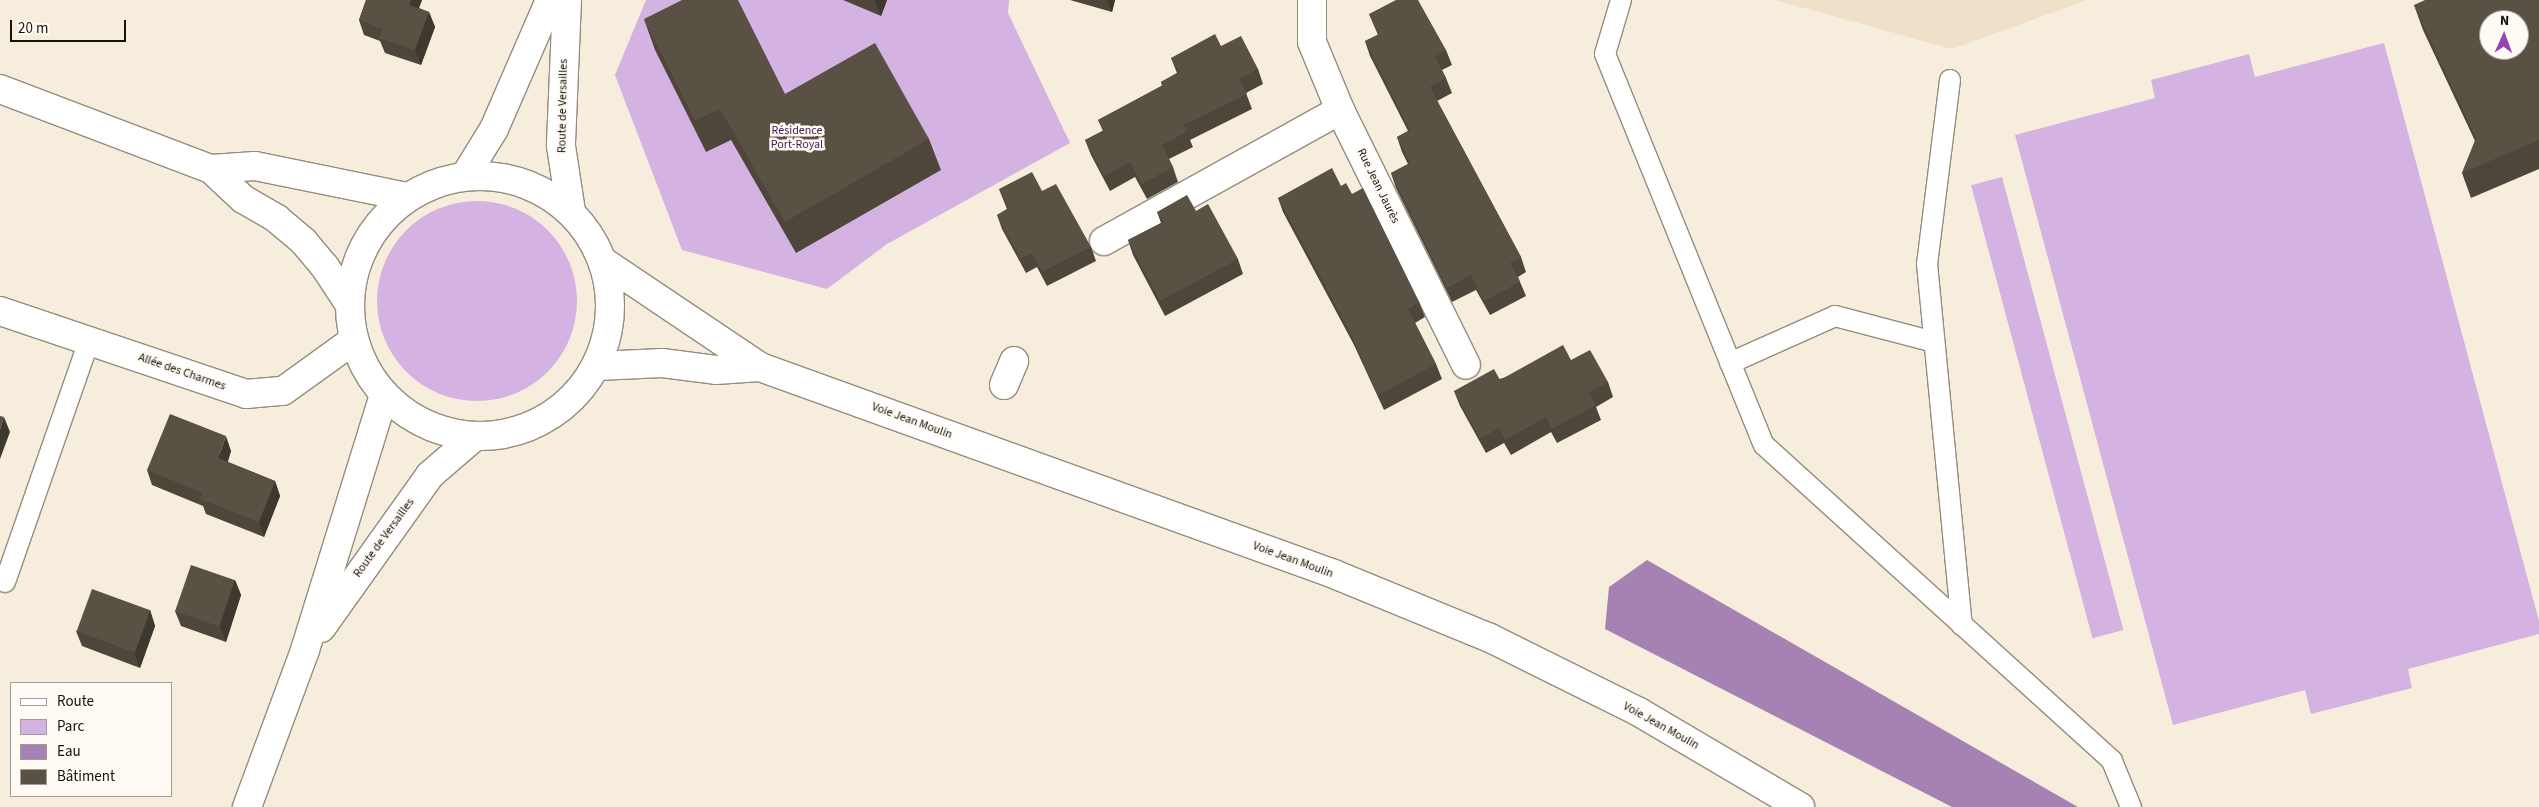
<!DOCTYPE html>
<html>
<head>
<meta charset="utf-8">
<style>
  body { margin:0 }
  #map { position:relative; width:2539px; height:807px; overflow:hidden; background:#f7eddc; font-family:"Source Sans 3",sans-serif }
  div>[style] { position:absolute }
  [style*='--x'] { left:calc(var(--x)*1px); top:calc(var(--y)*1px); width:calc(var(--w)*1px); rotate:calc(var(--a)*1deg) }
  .built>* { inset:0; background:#eee0c9 }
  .green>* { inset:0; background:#d4b2e2; transform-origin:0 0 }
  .round { border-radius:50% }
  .water>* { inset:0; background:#a582b3 }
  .roads { filter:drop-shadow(1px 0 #958c7d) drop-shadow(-1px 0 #958c7d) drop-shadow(0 1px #958c7d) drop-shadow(0 -1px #958c7d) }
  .service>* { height:20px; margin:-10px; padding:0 10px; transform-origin:10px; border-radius:10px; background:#fff }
  .minor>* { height:28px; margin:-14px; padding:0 14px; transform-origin:14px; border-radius:14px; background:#fff }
  .secondary>* { height:28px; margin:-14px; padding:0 14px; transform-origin:14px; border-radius:14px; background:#fff }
  .secondary>.ring { margin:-14px; padding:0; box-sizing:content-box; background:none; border:28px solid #fff; border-radius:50% }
  .wall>* { inset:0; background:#4d463a }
  .shaded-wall>* { inset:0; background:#3e392f }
  .building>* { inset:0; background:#595143; transform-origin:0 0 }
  span { translate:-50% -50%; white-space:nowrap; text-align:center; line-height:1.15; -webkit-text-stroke:5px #fffbf4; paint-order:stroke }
  .street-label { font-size:12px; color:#15120c }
  .park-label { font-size:12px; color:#461855 }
  .legend { position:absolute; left:10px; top:682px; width:162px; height:115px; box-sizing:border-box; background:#fffbf4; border:1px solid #a19e97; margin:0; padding:6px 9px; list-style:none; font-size:15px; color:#15120c }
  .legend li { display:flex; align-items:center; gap:10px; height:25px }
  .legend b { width:25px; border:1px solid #a19e97 }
  .north { position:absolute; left:2479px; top:10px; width:50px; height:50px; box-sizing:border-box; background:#fffbf4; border:1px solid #a19e97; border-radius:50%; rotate:2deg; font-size:14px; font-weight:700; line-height:20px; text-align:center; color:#15120c }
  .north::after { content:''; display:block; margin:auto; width:18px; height:22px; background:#9744b3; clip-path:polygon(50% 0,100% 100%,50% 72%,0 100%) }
  .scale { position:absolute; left:10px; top:20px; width:116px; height:22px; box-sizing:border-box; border:2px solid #15120c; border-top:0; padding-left:6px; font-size:15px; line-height:18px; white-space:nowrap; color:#15120c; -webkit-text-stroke:4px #fffbf4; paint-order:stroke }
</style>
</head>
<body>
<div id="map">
  <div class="built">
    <i style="clip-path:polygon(1775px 0,2087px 0,1952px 49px)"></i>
  </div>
  <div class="green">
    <i style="clip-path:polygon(646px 0,1009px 0,1008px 13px,1070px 143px,887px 244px,827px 289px,682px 250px,615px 75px)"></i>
    <i style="clip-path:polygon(2384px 43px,2539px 621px,2539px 634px,2408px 669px,2412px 688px,2311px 714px,2305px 690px,2173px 725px,2015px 135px,2155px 98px,2151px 80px,2249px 54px,2255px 77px)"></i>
    <i style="left:2002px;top:177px;width:469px;height:32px;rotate:75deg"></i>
    <i class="round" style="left:377px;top:201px;width:200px;height:200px"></i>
  </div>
  <div class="water">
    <i style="clip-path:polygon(1647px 560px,2078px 807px,1952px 807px,1605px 629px,1609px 587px)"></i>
  </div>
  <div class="roads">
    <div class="service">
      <i style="--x:1621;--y:0;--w:56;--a:106.5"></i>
      <i style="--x:1605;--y:54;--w:422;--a:67.9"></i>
      <i style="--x:1764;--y:445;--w:470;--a:42.2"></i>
      <i style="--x:2112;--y:761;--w:50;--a:67.6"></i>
      <i style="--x:1950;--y:80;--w:185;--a:97.1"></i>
      <i style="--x:1927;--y:264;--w:363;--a:84.5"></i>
      <i style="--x:1730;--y:363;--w:115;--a:-24.1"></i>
      <i style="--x:1835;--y:316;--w:102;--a:14.7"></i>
      <i style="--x:5;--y:582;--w:255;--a:-70.8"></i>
    </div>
    <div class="minor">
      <i style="--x:1312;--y:0;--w:42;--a:90"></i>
      <i style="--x:1312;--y:42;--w:74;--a:67.6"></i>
      <i style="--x:1340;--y:110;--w:284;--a:63.7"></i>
      <i style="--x:1104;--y:241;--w:270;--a:-29"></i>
      <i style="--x:604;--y:262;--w:188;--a:33.9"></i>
      <i style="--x:760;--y:367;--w:610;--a:19.83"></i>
      <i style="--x:1334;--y:574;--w:169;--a:22.3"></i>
      <i style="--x:1490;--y:638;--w:166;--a:26.4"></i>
      <i style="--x:1639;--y:712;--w:187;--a:30.5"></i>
      <i style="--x:0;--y:311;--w:260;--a:18.6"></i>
      <i style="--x:246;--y:394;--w:37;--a:-5"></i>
      <i style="--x:283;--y:391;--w:87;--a:-35.7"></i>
      <i style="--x:598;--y:366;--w:64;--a:-2.7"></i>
      <i style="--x:662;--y:363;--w:54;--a:7.4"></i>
      <i style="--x:716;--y:370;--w:44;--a:-3.9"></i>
      <i style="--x:1004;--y:385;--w:26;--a:-67"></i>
    </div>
    <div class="secondary">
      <i style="--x:567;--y:0;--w:146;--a:92.4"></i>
      <i style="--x:561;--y:146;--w:66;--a:81.3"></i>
      <i style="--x:0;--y:89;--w:226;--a:20.8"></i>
      <i style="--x:211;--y:169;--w:44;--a:43.2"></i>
      <i style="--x:243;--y:199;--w:39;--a:30"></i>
      <i style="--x:277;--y:219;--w:35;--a:40"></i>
      <i style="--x:304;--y:242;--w:33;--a:50"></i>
      <i style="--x:325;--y:267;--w:45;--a:56.7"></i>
      <i style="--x:211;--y:169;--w:44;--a:-3.9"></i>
      <i style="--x:255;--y:166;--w:156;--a:11.5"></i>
      <i style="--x:465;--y:176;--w:55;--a:-58.3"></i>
      <i style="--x:494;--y:129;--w:141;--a:-66.5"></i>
      <i class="ring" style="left:350px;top:176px;width:232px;height:232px"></i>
      <i style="--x:321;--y:628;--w:188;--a:-54.5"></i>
      <i style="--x:430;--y:475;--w:58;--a:-40.8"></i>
      <i style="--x:247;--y:807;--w:167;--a:-69.7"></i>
      <i style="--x:305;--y:650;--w:267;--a:-72.8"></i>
    </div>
  </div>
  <div class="wall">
    <i style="clip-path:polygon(366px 0,422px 0,419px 8px,429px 12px,435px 27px,421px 65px,385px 53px,380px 41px,364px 35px,359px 20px)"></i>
    <i style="clip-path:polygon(843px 0,887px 0,881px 16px)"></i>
    <i style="clip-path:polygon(1070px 0,1115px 0,1112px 12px)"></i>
    <i style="clip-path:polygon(2539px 0,2539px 169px,2471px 198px,2462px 173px,2475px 141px,2423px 30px,2414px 5px)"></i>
    <i style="clip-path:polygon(1369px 14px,1446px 50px,1452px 65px,1442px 70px,1446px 78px,1452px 93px,1437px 101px,1521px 257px,1526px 272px,1518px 277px,1526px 296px,1490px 315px,1476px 290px,1452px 302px,1396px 188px,1391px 173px,1408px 164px,1402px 152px,1397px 137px,1408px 131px,1370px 56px,1365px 41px,1378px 35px)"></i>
    <i style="clip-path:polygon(644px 19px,785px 94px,929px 139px,941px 170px,796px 253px,731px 140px,706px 152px,655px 50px)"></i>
    <i style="clip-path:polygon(1221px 46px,1258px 69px,1263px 84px,1246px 93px,1252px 109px,1190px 140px,1193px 147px,1169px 159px,1173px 167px,1178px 182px,1147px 199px,1135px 177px,1110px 191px,1091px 155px,1085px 140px,1103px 131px,1098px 120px,1162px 86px,1161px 82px,1177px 73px,1171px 58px)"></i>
    <i style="clip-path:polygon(1341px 186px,1419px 302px,1425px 317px,1415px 323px,1436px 364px,1442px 379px,1384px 410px,1354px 345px,1283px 212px,1278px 198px)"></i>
    <i style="clip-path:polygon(999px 189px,1042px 191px,1091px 247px,1096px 261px,1047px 286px,1037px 267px,1026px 273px,1002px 229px,997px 215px,1007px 209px)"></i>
    <i style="clip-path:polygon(1196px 211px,1238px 259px,1243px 274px,1165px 316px,1133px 255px,1128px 240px,1161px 223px,1157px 212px)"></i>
    <i style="clip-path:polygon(1571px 360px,1608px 382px,1613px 397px,1596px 407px,1601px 420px,1557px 443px,1551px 432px,1511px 455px,1504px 443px,1486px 453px,1460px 406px,1454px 391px)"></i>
    <i style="clip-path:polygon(231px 451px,228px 462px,275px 481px,280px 496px,264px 537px,206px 514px,203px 506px,152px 485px,147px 470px)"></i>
    <i style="clip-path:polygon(235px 580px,241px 595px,226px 642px,181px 626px,175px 611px)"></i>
    <i style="clip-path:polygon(150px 610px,155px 626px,140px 668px,82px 646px,76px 631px)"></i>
  </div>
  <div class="shaded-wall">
    <i style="clip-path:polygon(411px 0,422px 0,414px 20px,409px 5px)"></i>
    <i style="clip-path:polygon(876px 0,887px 0,881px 16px,875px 1px)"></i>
    <i style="clip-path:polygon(1107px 0,1115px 0,1112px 12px)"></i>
    <i style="clip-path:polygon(429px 12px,435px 27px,421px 65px,415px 50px)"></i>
    <i style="clip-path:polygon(4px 417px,10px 432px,0 459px,0 429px)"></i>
    <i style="clip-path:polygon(226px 436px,231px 451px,223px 473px,218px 458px)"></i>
    <i style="clip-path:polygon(275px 481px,280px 496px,264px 537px,259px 522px)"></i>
    <i style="clip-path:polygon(235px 580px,241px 595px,226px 642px,220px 627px)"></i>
    <i style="clip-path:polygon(150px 610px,155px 626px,140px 668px,134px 652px)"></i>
  </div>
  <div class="building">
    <i style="clip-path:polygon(366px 0,411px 0,409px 5px,429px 12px,415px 50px,379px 38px,383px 29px,359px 20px)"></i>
    <i style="clip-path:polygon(682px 0,738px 0,785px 94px,875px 43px,929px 139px,785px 222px,720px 109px,695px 121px,644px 19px)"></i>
    <i style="clip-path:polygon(1396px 0,1418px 0,1446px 50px,1435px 57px,1446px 78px,1430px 87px,1521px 257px,1510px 263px,1520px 282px,1484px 301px,1471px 275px,1447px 288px,1391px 173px,1410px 163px,1397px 137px,1410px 130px,1365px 41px,1379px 34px,1369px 14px)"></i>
    <i style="clip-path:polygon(evenodd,2425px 0,2539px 0,2539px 140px,2462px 173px,2476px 138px,2414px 5px,2425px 0,2489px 20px,2519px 20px,2519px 50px,2489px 50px,2489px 20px)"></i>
    <i style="clip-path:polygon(1215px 34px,1221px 46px,1241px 36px,1258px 69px,1239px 79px,1247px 94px,1184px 125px,1187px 132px,1162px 145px,1173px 167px,1142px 184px,1130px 162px,1104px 176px,1085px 140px,1104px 130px,1098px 120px,1163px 85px,1161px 82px,1179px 72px,1171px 58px)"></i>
    <i style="clip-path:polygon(1332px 168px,1341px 186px,1346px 183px,1352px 194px,1363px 188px,1419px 302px,1408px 309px,1436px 364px,1378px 395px,1349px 330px,1278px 198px)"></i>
    <i style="clip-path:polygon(1032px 172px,1042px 191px,1056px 184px,1091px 247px,1042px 272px,1032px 253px,1020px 259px,997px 215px,1009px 208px,999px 189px)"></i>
    <i style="clip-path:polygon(1187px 195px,1196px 211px,1208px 204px,1238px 259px,1160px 301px,1128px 240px,1163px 222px,1157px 212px)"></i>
    <i style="clip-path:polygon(1563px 345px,1571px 360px,1590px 350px,1608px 382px,1589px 393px,1596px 405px,1552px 429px,1546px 417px,1505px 440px,1499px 428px,1480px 439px,1454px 391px,1494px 369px,1500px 380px)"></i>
    <i style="clip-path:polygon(170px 414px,226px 436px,218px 458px,275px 481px,259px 522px,200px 499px,203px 493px,147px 470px)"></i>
    <i style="clip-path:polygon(0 416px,4px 417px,0 429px)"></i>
    <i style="left:191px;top:565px;width:46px;height:49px;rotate:19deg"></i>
    <i style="left:92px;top:589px;width:62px;height:45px;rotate:20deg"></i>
  </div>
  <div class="street-label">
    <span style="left:563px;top:106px;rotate:-89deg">Route de Versailles</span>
    <span style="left:1378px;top:186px;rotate:64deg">Rue Jean Jaurès</span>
    <span style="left:182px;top:372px;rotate:19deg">Allée des Charmes</span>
    <span style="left:912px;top:421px;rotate:20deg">Voie Jean Moulin</span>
    <span style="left:384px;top:538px;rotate:-54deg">Route de Versailles</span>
    <span style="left:1293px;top:560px;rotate:20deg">Voie Jean Moulin</span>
    <span style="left:1661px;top:726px;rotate:29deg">Voie Jean Moulin</span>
  </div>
  <div class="park-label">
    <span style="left:797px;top:138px">Résidence<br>Port-Royal</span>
  </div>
  <ul class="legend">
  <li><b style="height:6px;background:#fff"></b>Route</li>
  <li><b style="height:14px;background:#d4b2e2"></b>Parc</li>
  <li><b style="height:14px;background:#a582b3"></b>Eau</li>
  <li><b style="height:14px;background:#595143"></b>Bâtiment</li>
  </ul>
  <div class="north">N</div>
  <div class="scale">20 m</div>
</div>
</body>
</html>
